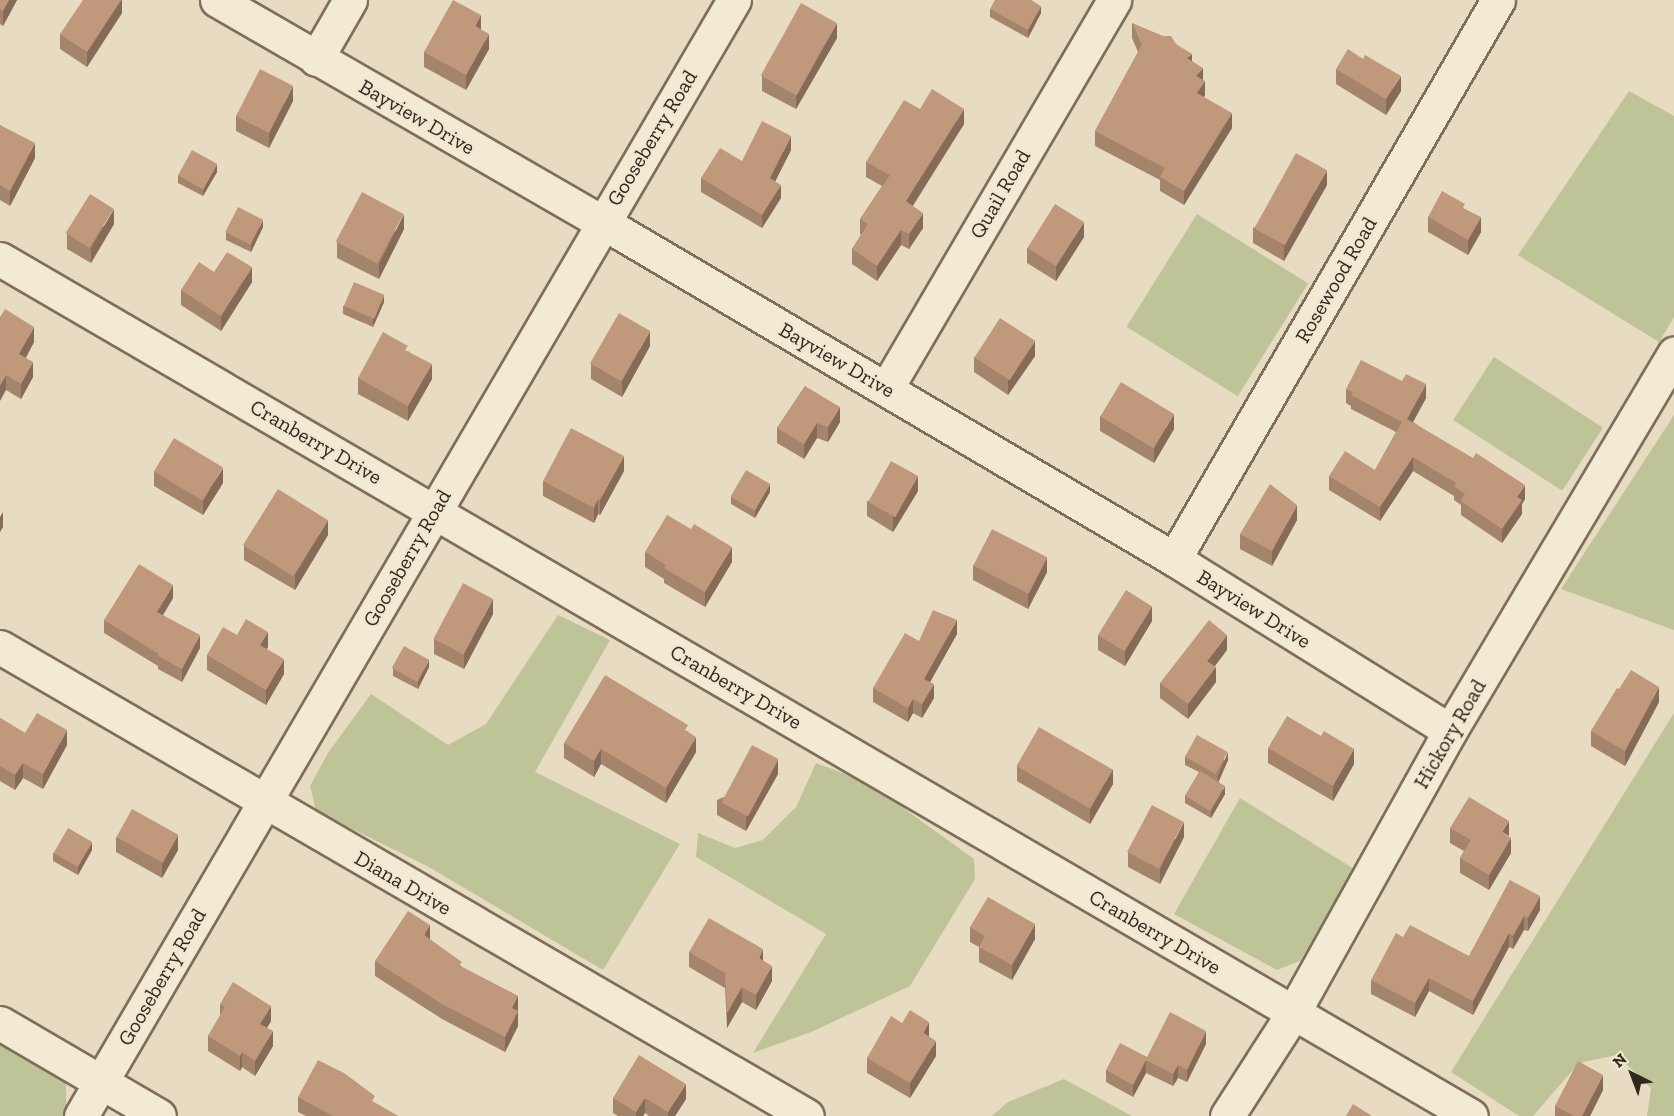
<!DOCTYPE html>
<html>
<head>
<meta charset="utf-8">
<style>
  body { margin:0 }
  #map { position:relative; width:1674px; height:1116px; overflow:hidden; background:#e7dcc2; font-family:"Zilla Slab",serif }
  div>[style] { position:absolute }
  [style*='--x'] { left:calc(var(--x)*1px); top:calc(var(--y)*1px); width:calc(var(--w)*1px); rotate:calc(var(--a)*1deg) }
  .green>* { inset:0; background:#bec398; transform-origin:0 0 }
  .roads { filter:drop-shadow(2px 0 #7f6e5c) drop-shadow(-2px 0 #7f6e5c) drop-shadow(0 2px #7f6e5c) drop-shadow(0 -2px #7f6e5c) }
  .minor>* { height:33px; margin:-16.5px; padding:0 16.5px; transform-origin:16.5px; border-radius:16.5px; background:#f3ead4 }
  .wall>* { inset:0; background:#a5846c }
  .shaded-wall>* { inset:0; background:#866b58 }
  .building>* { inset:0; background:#c0997d; transform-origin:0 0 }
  span { translate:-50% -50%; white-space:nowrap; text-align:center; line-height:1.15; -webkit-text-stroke:4.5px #f0e7d1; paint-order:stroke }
  .street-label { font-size:21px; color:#30271e }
  .north { position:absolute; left:1602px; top:1044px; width:60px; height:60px; -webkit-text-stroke:4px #f0e7d1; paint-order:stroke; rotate:318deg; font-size:16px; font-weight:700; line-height:24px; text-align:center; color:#30271e }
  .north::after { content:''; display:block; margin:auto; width:21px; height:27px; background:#30271e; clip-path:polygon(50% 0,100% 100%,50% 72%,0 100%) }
</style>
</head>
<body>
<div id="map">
  <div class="green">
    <i style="clip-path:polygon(1629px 91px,1674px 116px,1674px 317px,1659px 342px,1518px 255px)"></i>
    <i style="left:1197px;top:214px;width:131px;height:133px;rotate:32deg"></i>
    <i style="left:1494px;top:357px;width:130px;height:75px;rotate:33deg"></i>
    <i style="clip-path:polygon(1674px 415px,1674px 630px,1561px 589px)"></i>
    <i style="clip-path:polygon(558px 615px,610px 640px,535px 772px,680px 844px,603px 970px,427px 866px,316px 811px,310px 786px,328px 753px,371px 694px,448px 745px,486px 724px)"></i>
    <i style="clip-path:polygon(1674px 713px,1674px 1116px,1647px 1116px,1651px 1088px,1617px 1055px,1579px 1063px,1533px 1116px,1519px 1116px,1451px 1072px)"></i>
    <i style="clip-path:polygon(816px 763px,867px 782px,974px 859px,975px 879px,910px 986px,811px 1032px,753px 1053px,826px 934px,696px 857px,698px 833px,735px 848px,763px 840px,796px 807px)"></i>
    <i style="clip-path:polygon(1240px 798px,1354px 869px,1300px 961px,1277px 970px,1174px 914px)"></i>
    <i style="clip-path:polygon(0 1045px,66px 1078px,66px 1110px,63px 1116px,0 1116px)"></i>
    <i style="clip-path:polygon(1064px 1079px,1132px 1116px,992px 1116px,1008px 1102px)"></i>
  </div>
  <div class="roads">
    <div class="minor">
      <i style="--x:217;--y:0;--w:444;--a:30"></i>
      <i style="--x:602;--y:222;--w:664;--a:30.5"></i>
      <i style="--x:1174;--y:559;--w:325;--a:31.9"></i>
      <i style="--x:316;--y:59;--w:68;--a:-60"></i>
      <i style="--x:0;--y:259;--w:1702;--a:30.22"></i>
      <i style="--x:886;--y:389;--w:451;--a:-59.6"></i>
      <i style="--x:1174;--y:559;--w:646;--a:-59.9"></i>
      <i style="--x:0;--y:647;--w:933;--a:30.16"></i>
      <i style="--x:0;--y:1023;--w:184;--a:30.3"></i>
      <i style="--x:81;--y:1116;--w:1293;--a:-59.67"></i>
      <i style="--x:1227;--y:1116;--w:122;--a:-57.3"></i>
      <i style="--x:1293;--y:1013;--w:323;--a:-60.9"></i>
      <i style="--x:1450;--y:731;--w:439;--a:-59.3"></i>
    </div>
  </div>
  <div class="wall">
    <i style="clip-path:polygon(0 0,17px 0,3px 26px,0 24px)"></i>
    <i style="clip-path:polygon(122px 0,122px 13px,87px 67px,60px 49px,60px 34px)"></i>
    <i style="clip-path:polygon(990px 9px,1041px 13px,1028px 38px,990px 17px)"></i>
    <i style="clip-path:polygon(1132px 23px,1176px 44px,1192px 61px,1203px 79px,1205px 95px,1204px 97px,1232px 128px,1184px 205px,1160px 191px,1160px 180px,1095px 146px,1095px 131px,1138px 52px,1132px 38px)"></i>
    <i style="clip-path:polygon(481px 30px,489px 49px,466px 90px,424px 67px,424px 52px)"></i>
    <i style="clip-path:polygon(837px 38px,796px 109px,762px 91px,762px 76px)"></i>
    <i style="clip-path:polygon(1336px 69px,1401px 91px,1386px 115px,1336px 84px)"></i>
    <i style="clip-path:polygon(293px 101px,269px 148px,236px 131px,236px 116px)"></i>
    <i style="clip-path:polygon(920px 109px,964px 124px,913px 206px,923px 228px,909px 249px,901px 245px,877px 281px,852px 264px,852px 249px,861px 235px,860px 234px,860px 219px,882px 186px,866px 177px,866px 162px)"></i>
    <i style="clip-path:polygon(0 125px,35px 158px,10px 206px,0 200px)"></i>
    <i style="clip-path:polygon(791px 150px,775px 181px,781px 198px,762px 228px,701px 192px,701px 178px,742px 161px)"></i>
    <i style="clip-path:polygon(217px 172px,203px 196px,178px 183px,178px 175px)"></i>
    <i style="clip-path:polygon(1327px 185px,1284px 261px,1253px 243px,1253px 228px)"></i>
    <i style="clip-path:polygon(1465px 209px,1481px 232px,1468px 255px,1428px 232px,1428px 217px)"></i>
    <i style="clip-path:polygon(114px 224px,91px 263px,67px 249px,67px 234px)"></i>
    <i style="clip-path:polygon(263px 227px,251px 252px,226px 240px,226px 232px)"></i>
    <i style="clip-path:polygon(404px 229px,379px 279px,337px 258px,337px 242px)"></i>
    <i style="clip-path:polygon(1084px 237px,1056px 281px,1027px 263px,1027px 248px)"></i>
    <i style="clip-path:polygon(214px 272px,252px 282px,221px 331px,181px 305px,181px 290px)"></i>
    <i style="clip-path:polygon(384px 302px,373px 327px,343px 314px,343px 306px)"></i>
    <i style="clip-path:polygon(0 317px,34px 342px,26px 358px,33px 377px,21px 399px,6px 390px)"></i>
    <i style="clip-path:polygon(650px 346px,622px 397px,591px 379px,591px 364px)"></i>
    <i style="clip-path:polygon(408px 351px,432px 379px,408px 421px,358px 394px,358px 378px)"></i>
    <i style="clip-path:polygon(1035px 356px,1008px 395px,974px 372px,974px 357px)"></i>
    <i style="clip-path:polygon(805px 386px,840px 422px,828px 442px,817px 438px,804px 459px,777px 443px,777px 428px)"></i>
    <i style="clip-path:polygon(1346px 389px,1426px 398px,1413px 422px,1525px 499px,1522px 504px,1522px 514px,1502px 543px,1461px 515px,1461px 505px,1454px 500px,1454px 496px,1413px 471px,1380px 521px,1329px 490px,1329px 476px,1375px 470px,1396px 432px,1351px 409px,1351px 406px,1346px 403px)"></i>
    <i style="clip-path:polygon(1100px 416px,1174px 429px,1154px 463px,1100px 431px)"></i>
    <i style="clip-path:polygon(154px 471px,223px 483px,203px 515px,154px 486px)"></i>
    <i style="clip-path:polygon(624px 471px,600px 515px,598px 514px,594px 523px,543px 496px,543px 481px)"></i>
    <i style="clip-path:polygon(918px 491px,893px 532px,867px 516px,867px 501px)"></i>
    <i style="clip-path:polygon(770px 492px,755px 518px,731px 504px,731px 497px)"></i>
    <i style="clip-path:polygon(1297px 520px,1272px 566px,1240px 549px,1240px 534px)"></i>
    <i style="clip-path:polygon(328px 535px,295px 590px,244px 560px,244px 545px)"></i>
    <i style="clip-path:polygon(645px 552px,732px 562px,705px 607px,664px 583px,664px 579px,645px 567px)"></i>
    <i style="clip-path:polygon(973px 565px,1047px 572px,1028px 609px,973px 580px)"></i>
    <i style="clip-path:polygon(173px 598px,163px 615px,200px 648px,182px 682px,158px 669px,158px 666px,104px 633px,104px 620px)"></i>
    <i style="clip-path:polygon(493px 614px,464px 669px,434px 654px,434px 639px)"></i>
    <i style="clip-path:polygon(1152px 621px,1125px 666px,1098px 650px,1098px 635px)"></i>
    <i style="clip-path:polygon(957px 634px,930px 682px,934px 698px,922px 718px,913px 713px,908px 722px,873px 702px,873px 688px,919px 641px)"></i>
    <i style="clip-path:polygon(237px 635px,268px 647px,266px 649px,284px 674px,266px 705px,207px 670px,207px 655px)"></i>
    <i style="clip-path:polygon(1227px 650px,1215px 666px,1216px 682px,1188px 719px,1160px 698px,1160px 683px)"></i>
    <i style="clip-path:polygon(429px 667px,418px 689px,393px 676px,393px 668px)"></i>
    <i style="clip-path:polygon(1619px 689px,1659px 702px,1625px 766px,1591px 746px,1591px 731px)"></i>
    <i style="clip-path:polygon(0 718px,25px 733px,67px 745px,43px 789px,23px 778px,15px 790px,0 781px)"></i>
    <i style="clip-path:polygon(688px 731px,696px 752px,666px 803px,601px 764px,594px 777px,564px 758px,564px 743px)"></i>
    <i style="clip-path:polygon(1268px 748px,1354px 764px,1333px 801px,1268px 763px)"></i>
    <i style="clip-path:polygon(1185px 757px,1228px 760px,1218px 782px,1225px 794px,1211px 818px,1185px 803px,1185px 796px,1199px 772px,1185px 765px)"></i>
    <i style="clip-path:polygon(1017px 766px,1113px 784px,1090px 824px,1017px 781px)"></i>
    <i style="clip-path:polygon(778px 774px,746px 831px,717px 815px,717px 800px)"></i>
    <i style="clip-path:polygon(1450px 828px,1509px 837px,1511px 853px,1489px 890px,1460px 873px,1460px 858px,1464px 851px,1450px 843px)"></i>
    <i style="clip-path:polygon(116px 837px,178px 850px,162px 878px,116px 852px)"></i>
    <i style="clip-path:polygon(1184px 837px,1160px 884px,1128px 867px,1128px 852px)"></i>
    <i style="clip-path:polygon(92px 850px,78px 875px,53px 861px,53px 853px)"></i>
    <i style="clip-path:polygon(1510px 880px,1540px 910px,1528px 931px,1524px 930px,1513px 949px,1509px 947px,1473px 1015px,1429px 991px,1415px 1017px,1371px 994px,1371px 980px,1469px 956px)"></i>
    <i style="clip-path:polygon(970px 927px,1035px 939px,1012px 980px,979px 962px,979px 947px,970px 942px)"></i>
    <i style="clip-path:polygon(430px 940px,462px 967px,518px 996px,518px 1026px,505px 1052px,442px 1019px,375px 976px,375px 961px)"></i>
    <i style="clip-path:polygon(689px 952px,763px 960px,772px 981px,756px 1010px,742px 1002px,727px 1028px,725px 988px,689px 967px)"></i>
    <i style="clip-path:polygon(220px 1004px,271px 1021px,267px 1028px,273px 1046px,255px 1076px,242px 1067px,240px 1071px,208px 1051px,208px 1036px,220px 1016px)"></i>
    <i style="clip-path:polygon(902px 1023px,929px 1037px,936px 1056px,910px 1098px,867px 1073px,867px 1058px)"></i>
    <i style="clip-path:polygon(1206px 1044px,1187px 1082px,1178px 1078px,1173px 1086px,1146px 1073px,1133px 1097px,1106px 1082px,1106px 1070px,1147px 1057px)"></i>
    <i style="clip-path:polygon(1603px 1090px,1590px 1116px,1555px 1116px,1555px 1106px)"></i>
    <i style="clip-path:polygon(298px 1097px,375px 1103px,398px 1116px,306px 1116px,298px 1112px)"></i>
    <i style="clip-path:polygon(613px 1098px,686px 1099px,675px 1116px,649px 1116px,645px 1113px,643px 1116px,618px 1116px,613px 1113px)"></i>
  </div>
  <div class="shaded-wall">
    <i style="clip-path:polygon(9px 0,17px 0,3px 26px,3px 11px)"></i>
    <i style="clip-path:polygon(121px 0,122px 0,122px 13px,87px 67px,87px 52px)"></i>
    <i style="clip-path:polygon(1041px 6px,1041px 13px,1028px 38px,1028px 30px)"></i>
    <i style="clip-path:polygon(481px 15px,481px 30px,475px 26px)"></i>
    <i style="clip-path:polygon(837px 23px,837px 38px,796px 109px,796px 94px)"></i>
    <i style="clip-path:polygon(489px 34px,489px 49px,466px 90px,466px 75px)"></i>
    <i style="clip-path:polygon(1192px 54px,1192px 68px,1187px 58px)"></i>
    <i style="clip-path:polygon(1203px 68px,1203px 82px,1196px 76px)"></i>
    <i style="clip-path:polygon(1401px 76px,1401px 91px,1386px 115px,1386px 99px)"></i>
    <i style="clip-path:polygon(1205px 81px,1205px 95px,1197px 108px,1197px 93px)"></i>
    <i style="clip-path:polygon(293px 86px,293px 101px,269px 148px,269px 133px)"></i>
    <i style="clip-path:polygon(964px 109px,964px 124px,906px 216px,906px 201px)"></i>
    <i style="clip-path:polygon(1232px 113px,1232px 128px,1184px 205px,1184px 191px)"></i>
    <i style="clip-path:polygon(791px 136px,791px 150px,770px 192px,770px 178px)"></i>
    <i style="clip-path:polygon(35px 143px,35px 158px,10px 206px,10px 191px)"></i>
    <i style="clip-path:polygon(217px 164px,217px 172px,203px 196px,203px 189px)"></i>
    <i style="clip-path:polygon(1327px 170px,1327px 185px,1284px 261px,1284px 246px)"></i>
    <i style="clip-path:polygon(781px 185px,781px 198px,762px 228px,762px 215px)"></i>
    <i style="clip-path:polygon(114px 209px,114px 224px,91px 263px,91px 248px)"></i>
    <i style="clip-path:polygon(923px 213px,923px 228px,909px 249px,909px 234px)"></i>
    <i style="clip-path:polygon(404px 214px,404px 229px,379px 279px,379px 264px)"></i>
    <i style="clip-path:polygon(1481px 217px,1481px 232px,1468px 255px,1468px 240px)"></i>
    <i style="clip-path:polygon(263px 220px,263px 227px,251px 252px,251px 244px)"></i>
    <i style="clip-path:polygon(1084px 222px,1084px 237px,1056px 281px,1056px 266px)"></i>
    <i style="clip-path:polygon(901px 230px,901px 245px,877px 281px,877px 266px)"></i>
    <i style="clip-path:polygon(252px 267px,252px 282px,221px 331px,221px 316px)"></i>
    <i style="clip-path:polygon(384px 295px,384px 302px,373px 327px,373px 319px)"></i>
    <i style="clip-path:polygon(34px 327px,34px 342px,19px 369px,19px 354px)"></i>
    <i style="clip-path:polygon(650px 331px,650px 346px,622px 397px,622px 381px)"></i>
    <i style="clip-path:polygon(1035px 341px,1035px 356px,1008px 395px,1008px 380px)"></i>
    <i style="clip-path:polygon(33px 362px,33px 377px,21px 399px,21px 384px)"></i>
    <i style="clip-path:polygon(432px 364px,432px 379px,408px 421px,408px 406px)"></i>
    <i style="clip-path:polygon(6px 375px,6px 390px,0 401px,0 385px)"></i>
    <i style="clip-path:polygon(1426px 384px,1426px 398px,1407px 433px,1407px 419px)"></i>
    <i style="clip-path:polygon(840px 407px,840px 422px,828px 442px,828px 427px)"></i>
    <i style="clip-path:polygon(1174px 414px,1174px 429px,1154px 463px,1154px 448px)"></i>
    <i style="clip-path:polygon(817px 423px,817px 438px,804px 459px,804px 444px)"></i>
    <i style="clip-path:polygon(624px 456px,624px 471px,600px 515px,600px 500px)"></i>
    <i style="clip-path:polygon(1413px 457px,1413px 471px,1380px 521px,1380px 507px)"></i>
    <i style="clip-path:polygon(223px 468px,223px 483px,203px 515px,203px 500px)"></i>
    <i style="clip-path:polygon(918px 476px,918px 491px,893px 532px,893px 517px)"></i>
    <i style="clip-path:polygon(770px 484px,770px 492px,755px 518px,755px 510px)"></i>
    <i style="clip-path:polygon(1525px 485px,1525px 499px,1522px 504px,1522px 514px,1502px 543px,1502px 529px,1517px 497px)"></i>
    <i style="clip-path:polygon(598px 499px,598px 514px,594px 523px,594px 508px)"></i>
    <i style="clip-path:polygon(1297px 505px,1297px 520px,1272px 566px,1272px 551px)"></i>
    <i style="clip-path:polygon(3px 512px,3px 527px,0 532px,0 517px)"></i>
    <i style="clip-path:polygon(328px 520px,328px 535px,295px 590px,295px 575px)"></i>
    <i style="clip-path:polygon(732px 547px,732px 562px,705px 607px,705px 592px)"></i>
    <i style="clip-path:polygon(1047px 557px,1047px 572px,1028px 609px,1028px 594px)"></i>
    <i style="clip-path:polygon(173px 585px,173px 598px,157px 625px,157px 612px)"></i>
    <i style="clip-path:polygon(493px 599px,493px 614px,464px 669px,464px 654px)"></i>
    <i style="clip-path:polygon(1152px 606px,1152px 621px,1125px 666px,1125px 651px)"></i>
    <i style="clip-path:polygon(957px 620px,957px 634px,924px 693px,924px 679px)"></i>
    <i style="clip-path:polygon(268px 632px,268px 647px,260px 660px,260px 645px)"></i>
    <i style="clip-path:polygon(200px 635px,200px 648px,182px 682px,182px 669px)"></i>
    <i style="clip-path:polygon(1227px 635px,1227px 650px,1207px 676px,1207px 661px)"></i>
    <i style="clip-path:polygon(284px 659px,284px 674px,266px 705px,266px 690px)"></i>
    <i style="clip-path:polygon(429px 660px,429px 667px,418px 689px,418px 681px)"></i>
    <i style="clip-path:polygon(1216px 667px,1216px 682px,1188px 719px,1188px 704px)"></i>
    <i style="clip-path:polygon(934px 684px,934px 698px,922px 718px,922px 704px)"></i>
    <i style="clip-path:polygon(1659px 687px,1659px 702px,1625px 766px,1625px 751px)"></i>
    <i style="clip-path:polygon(913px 699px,913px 713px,908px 722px,908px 708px)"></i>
    <i style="clip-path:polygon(67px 730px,67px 745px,43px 789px,43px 774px)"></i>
    <i style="clip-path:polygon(696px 737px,696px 752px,666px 803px,666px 788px)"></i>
    <i style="clip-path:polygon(601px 749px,601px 764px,594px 777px,594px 761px)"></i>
    <i style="clip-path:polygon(1354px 749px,1354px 764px,1333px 801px,1333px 786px)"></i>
    <i style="clip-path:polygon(1228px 752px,1228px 760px,1218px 783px,1218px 776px)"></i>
    <i style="clip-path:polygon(778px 759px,778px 774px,746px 831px,746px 816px)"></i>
    <i style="clip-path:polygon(23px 763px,23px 778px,15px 790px,15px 775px)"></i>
    <i style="clip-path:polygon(1113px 769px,1113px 784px,1090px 824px,1090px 809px)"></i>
    <i style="clip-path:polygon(1225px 786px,1225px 794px,1211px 818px,1211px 811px)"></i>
    <i style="clip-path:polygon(1509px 821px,1509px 836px,1502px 832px)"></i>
    <i style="clip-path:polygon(1184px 822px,1184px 837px,1160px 884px,1160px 869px)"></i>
    <i style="clip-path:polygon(178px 835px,178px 850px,162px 878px,162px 863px)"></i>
    <i style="clip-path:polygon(1511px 838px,1511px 853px,1489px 890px,1489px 875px)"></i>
    <i style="clip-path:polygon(92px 842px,92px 850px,78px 875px,78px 867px)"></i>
    <i style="clip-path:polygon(1540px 896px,1540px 910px,1528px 931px,1528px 918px)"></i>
    <i style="clip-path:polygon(1524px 916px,1524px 930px,1513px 949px,1513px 936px)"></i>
    <i style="clip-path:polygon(1035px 924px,1035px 939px,1012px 980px,1012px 965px)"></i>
    <i style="clip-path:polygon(430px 925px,430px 940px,424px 935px)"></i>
    <i style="clip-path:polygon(1509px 933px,1509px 947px,1473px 1015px,1473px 1001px)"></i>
    <i style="clip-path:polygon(763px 949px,763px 964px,759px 958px)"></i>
    <i style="clip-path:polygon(772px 966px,772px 981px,756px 1010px,756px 995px)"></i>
    <i style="clip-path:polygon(1429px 978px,1429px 991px,1415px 1017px,1415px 1003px)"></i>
    <i style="clip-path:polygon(742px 987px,742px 1002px,727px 1028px,727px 1013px)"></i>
    <i style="clip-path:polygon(518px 996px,518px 1011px,512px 1008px)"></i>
    <i style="clip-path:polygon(271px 1006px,271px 1021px,260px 1039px,260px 1024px)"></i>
    <i style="clip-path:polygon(518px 1011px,518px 1026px,505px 1052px,505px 1037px)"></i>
    <i style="clip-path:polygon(929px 1022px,929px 1037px,923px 1033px)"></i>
    <i style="clip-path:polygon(273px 1031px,273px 1046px,255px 1076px,255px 1061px)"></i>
    <i style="clip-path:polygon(1206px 1031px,1206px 1044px,1187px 1082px,1187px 1070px)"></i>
    <i style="clip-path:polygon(936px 1041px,936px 1056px,910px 1098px,910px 1083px)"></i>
    <i style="clip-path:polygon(242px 1052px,242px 1067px,240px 1071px,240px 1056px)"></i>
    <i style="clip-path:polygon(1146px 1060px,1146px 1073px,1133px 1097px,1133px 1085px)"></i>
    <i style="clip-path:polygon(1178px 1065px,1178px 1078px,1173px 1086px,1173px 1074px)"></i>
    <i style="clip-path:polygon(1603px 1075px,1603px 1090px,1590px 1116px,1582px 1116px)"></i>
    <i style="clip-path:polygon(686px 1084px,686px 1099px,675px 1116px,668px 1116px,668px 1112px)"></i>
    <i style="clip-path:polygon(645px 1098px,645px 1113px,643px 1116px,636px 1116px,636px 1112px)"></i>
  </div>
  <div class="building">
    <i style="clip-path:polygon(0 0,9px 0,3px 11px,0 9px)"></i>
    <i style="clip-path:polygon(83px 0,121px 0,87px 52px,60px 34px)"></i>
    <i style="clip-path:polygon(453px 0,481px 15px,475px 26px,489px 34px,466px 75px,424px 52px)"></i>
    <i style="clip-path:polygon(995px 0,1031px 0,1041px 6px,1028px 30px,990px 9px)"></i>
    <i style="left:801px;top:3px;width:41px;height:83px;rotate:29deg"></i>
    <i style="clip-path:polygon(1132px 23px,1163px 36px,1171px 36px,1176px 44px,1192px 54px,1187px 58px,1203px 68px,1196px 76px,1205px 81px,1197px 93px,1232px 113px,1184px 191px,1160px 177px,1165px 168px,1095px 131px,1142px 45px)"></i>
    <i style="clip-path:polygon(1348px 49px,1363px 59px,1365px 55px,1401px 76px,1386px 99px,1336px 69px)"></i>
    <i style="left:260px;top:69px;width:37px;height:53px;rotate:27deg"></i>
    <i style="clip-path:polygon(932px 89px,964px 109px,906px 201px,923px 213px,909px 234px,901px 230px,877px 266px,852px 249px,868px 224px,860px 219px,890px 175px,866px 162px,904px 100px,920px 109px)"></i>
    <i style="clip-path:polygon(762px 121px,791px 136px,770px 178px,781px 185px,762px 215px,701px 178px,720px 148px,742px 161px)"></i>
    <i style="clip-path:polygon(0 125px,35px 143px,10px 191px,0 185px)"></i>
    <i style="left:192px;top:150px;width:29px;height:29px;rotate:29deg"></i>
    <i style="left:1296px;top:153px;width:35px;height:86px;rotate:29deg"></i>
    <i style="clip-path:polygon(1442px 191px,1465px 204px,1463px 208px,1481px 217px,1468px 240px,1428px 217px)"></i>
    <i style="left:362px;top:192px;width:47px;height:56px;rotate:28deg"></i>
    <i style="left:90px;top:194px;width:28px;height:46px;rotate:32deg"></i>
    <i style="left:1055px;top:204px;width:34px;height:52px;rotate:32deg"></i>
    <i style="left:238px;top:207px;width:28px;height:28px;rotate:27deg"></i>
    <i style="clip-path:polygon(227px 252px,252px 267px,221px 316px,181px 290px,199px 262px,214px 272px)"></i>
    <i style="left:354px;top:282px;width:33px;height:26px;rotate:23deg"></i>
    <i style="clip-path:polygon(5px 309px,34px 327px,19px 354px,33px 362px,21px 384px,6px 375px,0 385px,0 317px)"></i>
    <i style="left:619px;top:313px;width:36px;height:58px;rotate:30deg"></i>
    <i style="left:1000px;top:318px;width:42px;height:47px;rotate:33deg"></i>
    <i style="clip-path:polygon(383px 332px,408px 346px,405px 350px,432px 364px,408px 406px,358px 378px)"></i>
    <i style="clip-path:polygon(1361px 360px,1402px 381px,1406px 374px,1426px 384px,1407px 419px,1473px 458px,1476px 453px,1525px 485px,1517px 497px,1522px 500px,1502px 529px,1461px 501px,1465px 494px,1454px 486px,1456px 483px,1413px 457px,1380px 507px,1329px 476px,1345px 451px,1375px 470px,1402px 422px,1351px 395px,1353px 392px,1346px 389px)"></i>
    <i style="left:1121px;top:382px;width:62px;height:40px;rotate:31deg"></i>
    <i style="clip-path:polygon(805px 386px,840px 407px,828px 427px,817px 423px,804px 444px,777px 428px)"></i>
    <i style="clip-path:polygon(571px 428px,624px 456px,600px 500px,598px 499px,594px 508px,543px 481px)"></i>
    <i style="left:174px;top:438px;width:57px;height:39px;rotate:31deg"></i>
    <i style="left:891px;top:461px;width:31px;height:47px;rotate:29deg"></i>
    <i style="left:746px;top:470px;width:28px;height:31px;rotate:30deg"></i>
    <i style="clip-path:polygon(1270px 484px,1297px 505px,1272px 551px,1240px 534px)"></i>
    <i style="left:278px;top:489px;width:59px;height:66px;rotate:32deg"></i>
    <i style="clip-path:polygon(667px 515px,691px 529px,694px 524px,732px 547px,705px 592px,664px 568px,666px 565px,645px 552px)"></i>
    <i style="left:992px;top:529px;width:62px;height:41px;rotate:27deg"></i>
    <i style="clip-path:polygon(139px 564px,173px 585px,157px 612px,200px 635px,182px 669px,158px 656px,159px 654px,104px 620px)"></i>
    <i style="left:463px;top:583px;width:34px;height:63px;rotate:28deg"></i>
    <i style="left:1126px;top:590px;width:31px;height:53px;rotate:32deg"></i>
    <i style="clip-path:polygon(933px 610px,957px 620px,924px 679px,934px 684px,922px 704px,913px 699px,908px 708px,873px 688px,905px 633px,919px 641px)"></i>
    <i style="clip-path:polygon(246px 619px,268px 632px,260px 645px,284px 659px,266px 690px,207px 655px,223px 627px,237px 635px)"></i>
    <i style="clip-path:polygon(1209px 620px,1227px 635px,1207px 661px,1216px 667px,1188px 704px,1160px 683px)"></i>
    <i style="left:404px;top:646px;width:29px;height:25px;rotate:29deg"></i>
    <i style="clip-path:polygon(1631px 670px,1659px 687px,1625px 751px,1591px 731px,1617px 688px,1619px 689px)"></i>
    <i style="clip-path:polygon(605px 675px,688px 725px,685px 730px,696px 737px,666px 788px,601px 749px,594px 761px,564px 743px)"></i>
    <i style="clip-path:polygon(37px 713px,67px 730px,43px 774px,23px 763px,15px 775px,0 766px,0 718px,25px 733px)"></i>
    <i style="clip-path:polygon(1287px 716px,1321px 736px,1324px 731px,1354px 749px,1333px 786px,1268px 748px)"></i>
    <i style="left:1039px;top:727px;width:85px;height:45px;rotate:30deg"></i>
    <i style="left:1197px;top:735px;width:35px;height:25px;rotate:29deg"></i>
    <i style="left:752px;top:745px;width:30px;height:65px;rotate:28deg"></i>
    <i style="left:1200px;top:771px;width:29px;height:29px;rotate:31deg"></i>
    <i style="clip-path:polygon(1469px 797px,1509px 821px,1502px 832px,1511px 838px,1489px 875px,1460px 858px,1471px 840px,1450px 828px)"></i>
    <i style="left:1152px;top:805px;width:36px;height:53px;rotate:28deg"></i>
    <i style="left:132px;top:809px;width:53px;height:32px;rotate:29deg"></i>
    <i style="left:68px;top:828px;width:28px;height:29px;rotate:30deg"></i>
    <i style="clip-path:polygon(1510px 880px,1540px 896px,1528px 918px,1524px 916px,1513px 936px,1509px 933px,1473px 1001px,1429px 978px,1415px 1003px,1371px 980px,1396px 933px,1403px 937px,1410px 925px,1469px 956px)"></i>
    <i style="clip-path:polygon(988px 897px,1035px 924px,1012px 965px,979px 947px,985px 936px,970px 927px)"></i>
    <i style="clip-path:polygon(408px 911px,430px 925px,424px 935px,462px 962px,459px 966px,518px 996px,512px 1008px,518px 1011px,505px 1037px,442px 1004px,375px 961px)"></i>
    <i style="clip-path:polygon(709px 918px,763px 949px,759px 958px,772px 966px,756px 995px,742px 987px,727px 1013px,725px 973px,689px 952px)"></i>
    <i style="clip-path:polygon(233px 982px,271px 1006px,260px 1024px,273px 1031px,255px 1061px,242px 1052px,240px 1056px,208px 1036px,225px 1007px,220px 1004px)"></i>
    <i style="clip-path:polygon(910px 1010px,929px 1022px,923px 1033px,936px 1041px,910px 1083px,867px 1058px,891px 1016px,902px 1023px)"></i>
    <i style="clip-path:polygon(1170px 1012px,1206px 1031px,1187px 1070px,1178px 1065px,1173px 1074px,1146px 1060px,1133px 1085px,1106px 1070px,1120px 1043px,1147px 1057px)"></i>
    <i style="clip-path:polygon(639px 1055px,686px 1084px,668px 1112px,645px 1098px,636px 1112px,613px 1098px)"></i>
    <i style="clip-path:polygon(318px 1060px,344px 1073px,375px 1096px,372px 1101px,398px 1116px,333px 1116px,298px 1097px)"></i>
    <i style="clip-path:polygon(1578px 1061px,1603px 1075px,1582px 1116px,1574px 1116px,1555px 1106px)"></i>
    <i style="clip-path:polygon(1353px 1104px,1372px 1116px,1346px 1116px)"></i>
  </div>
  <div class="street-label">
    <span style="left:417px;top:117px;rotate:30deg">Bayview Drive</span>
    <span style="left:652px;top:138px;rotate:-59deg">Gooseberry Road</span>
    <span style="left:1000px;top:194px;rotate:-60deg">Quail Road</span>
    <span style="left:1336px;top:280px;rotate:-60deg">Rosewood Road</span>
    <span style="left:837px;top:360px;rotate:30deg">Bayview Drive</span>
    <span style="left:316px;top:442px;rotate:30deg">Cranberry Drive</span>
    <span style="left:407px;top:558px;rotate:-60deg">Gooseberry Road</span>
    <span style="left:1254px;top:609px;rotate:32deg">Bayview Drive</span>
    <span style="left:736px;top:687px;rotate:30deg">Cranberry Drive</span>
    <span style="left:1450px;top:734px;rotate:-60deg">Hickory Road</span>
    <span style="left:403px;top:883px;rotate:30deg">Diana Drive</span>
    <span style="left:1155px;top:932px;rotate:30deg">Cranberry Drive</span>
    <span style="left:162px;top:977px;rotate:-60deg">Gooseberry Road</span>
  </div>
  <div class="north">N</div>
</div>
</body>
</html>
